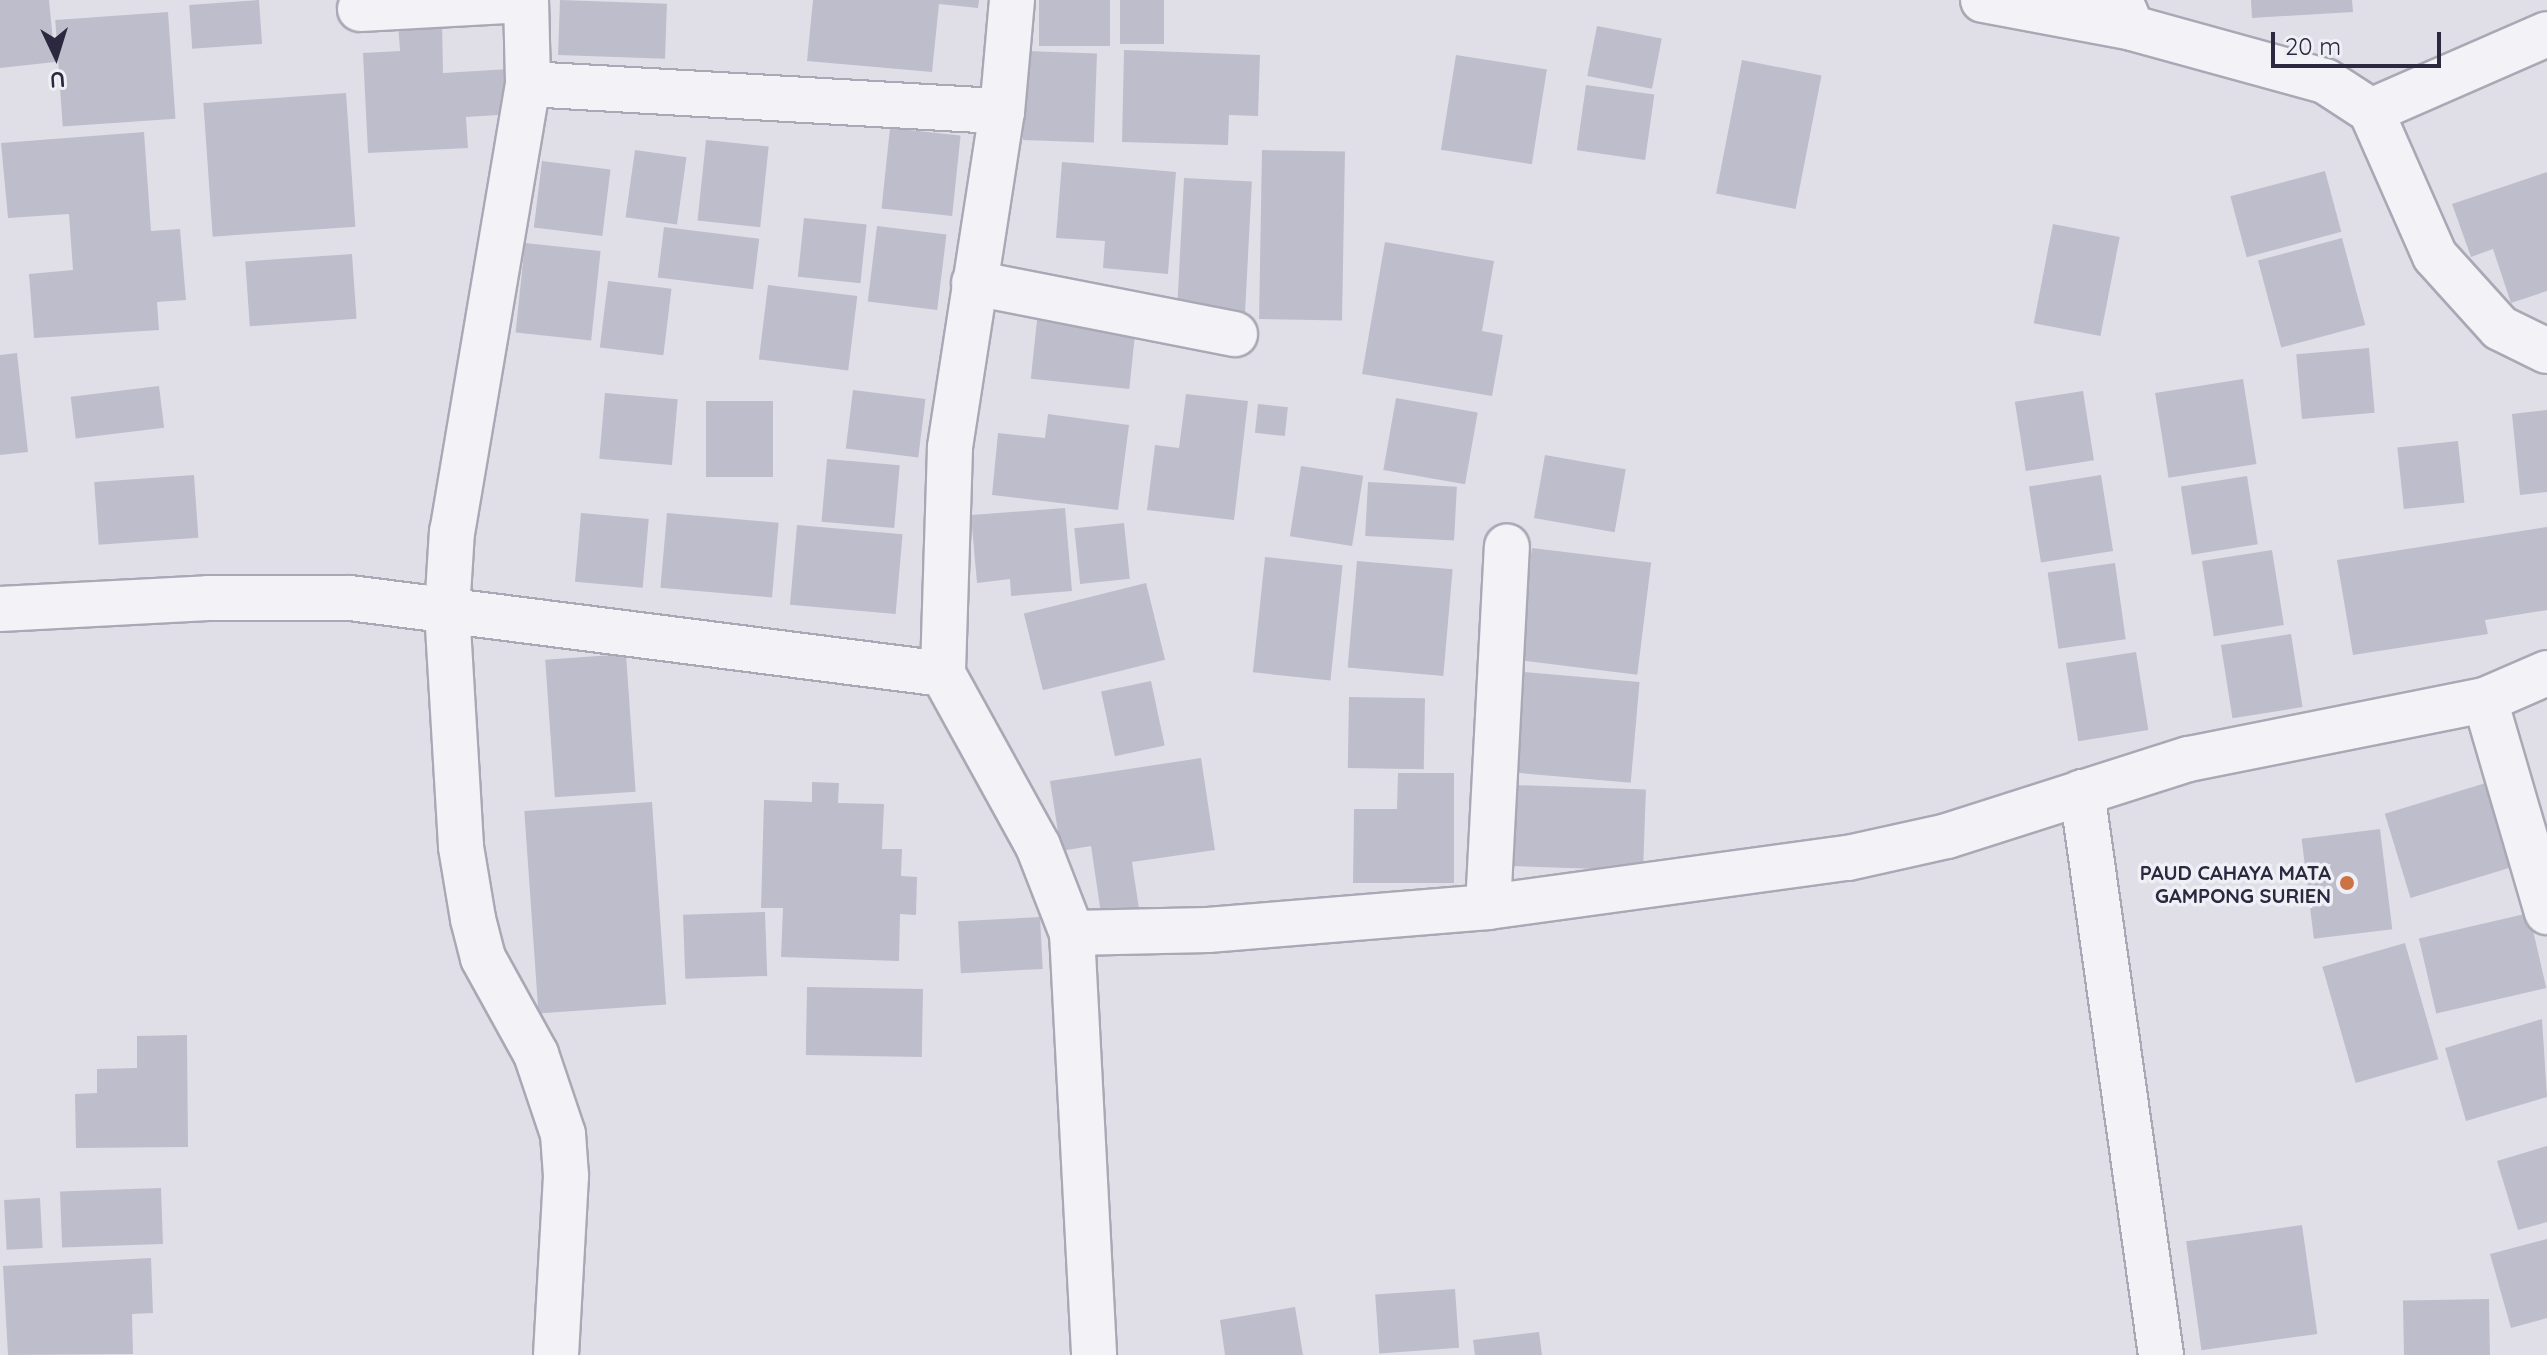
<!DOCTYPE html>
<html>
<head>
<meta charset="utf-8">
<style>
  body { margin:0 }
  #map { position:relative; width:2547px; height:1355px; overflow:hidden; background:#e0dfe8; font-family:Quicksand,sans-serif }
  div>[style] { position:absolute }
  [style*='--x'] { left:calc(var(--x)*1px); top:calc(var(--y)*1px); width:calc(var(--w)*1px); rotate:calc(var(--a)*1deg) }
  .building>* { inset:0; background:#bebdcb; transform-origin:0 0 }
  .roads { filter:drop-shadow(2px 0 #aaa8b5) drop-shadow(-2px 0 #aaa8b5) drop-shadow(0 2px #aaa8b5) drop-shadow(0 -2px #aaa8b5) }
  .minor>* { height:44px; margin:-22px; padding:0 22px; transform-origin:22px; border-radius:22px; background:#f3f2f7 }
  .dots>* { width:22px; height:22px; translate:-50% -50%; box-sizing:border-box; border:4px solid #efeff6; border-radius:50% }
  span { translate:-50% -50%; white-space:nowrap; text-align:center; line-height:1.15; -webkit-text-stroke:7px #efeff6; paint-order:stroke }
  .poi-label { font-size:20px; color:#2b283f; font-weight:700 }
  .right { translate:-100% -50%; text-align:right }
  .north { position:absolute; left:16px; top:16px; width:80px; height:80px; -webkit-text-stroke:6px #efeff6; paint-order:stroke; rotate:176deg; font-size:22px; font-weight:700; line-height:32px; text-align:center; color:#2b283f }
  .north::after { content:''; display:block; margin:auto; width:28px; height:36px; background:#2b283f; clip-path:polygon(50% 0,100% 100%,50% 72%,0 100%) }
  .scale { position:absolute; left:2271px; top:32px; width:170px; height:36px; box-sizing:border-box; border:4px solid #2b283f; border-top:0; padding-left:10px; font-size:24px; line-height:28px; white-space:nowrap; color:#2b283f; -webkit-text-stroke:6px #efeff6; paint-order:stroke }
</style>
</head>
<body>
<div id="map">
  <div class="building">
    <i style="clip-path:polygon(0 0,49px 0,55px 62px,0 68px)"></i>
    <i style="left:259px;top:0;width:44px;height:70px;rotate:86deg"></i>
    <i style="left:560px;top:0;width:107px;height:55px;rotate:2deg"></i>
    <i style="clip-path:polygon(813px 0,979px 0,978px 8px,939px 4px,932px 72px,807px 61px)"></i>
    <i style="left:1039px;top:0;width:71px;height:46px"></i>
    <i style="left:1120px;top:0;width:44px;height:44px"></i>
    <i style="clip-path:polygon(2251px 0,2352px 0,2353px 12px,2252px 18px)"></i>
    <i style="left:168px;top:12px;width:107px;height:113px;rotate:86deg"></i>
    <i style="clip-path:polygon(442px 20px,443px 73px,509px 69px,512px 114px,466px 117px,468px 148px,368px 153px,363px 53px,400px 51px,398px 22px)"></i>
    <i style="left:1597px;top:26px;width:66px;height:51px;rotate:11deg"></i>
    <i style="clip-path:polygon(1124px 50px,1260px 55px,1258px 116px,1229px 115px,1228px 145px,1122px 142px)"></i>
    <i style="left:1026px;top:51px;width:71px;height:89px;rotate:2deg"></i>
    <i style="left:1456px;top:55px;width:92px;height:96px;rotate:9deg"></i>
    <i style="left:1742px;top:60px;width:81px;height:136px;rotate:11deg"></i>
    <i style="left:1586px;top:85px;width:69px;height:66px;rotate:8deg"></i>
    <i style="left:346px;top:93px;width:134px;height:143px;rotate:86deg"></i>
    <i style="left:890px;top:128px;width:71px;height:81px;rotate:6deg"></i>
    <i style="clip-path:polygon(144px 132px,151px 231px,180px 229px,186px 300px,157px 302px,159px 330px,34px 338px,29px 274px,73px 270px,69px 214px,8px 218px,1px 143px)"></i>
    <i style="left:706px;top:140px;width:63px;height:81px;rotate:6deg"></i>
    <i style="left:635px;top:150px;width:52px;height:68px;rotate:8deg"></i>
    <i style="left:1262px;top:150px;width:83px;height:169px;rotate:1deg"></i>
    <i style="left:542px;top:161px;width:69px;height:67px;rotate:7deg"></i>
    <i style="clip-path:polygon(1062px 162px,1176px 172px,1168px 274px,1103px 268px,1105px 241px,1056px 238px)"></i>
    <i style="left:2325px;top:171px;width:63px;height:98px;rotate:75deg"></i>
    <i style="clip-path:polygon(2547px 172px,2547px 291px,2511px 303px,2493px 249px,2471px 257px,2452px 204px)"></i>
    <i style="left:1184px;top:178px;width:68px;height:131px;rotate:3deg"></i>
    <i style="left:804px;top:218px;width:63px;height:59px;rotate:6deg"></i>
    <i style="left:2053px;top:224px;width:68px;height:101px;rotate:11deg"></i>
    <i style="left:877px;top:226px;width:70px;height:76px;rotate:7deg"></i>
    <i style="left:664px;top:227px;width:96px;height:51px;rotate:7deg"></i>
    <i style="left:2342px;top:238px;width:90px;height:87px;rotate:75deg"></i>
    <i style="clip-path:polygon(1385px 242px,1494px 261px,1482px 331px,1503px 335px,1492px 396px,1362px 374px)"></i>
    <i style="left:525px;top:243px;width:76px;height:90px;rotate:6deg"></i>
    <i style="left:352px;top:254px;width:65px;height:107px;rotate:86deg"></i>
    <i style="left:608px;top:281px;width:64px;height:67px;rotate:7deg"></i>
    <i style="left:768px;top:285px;width:90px;height:75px;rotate:7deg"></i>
    <i style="left:1037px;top:320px;width:99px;height:59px;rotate:6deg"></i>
    <i style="left:2369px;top:348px;width:65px;height:73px;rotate:85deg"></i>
    <i style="clip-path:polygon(17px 353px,28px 452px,0 455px,0 355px)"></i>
    <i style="left:2243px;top:379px;width:86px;height:89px;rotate:81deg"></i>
    <i style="left:159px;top:386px;width:42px;height:89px;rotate:83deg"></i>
    <i style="left:853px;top:390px;width:73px;height:59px;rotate:7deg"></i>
    <i style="left:2083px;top:391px;width:70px;height:69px;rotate:81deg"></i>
    <i style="left:605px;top:393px;width:73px;height:66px;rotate:5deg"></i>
    <i style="clip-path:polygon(1186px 394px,1248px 401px,1234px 520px,1147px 510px,1155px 445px,1179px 448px)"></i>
    <i style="left:1396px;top:398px;width:83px;height:73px;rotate:10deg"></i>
    <i style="left:706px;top:401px;width:67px;height:76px"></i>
    <i style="left:1258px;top:404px;width:30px;height:29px;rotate:6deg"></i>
    <i style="clip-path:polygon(2547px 410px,2547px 492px,2520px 495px,2512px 414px)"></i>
    <i style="clip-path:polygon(1048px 414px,1129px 425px,1118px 510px,992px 495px,998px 433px,1045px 438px)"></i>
    <i style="left:2458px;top:441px;width:62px;height:61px;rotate:84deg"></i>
    <i style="left:1545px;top:455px;width:82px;height:64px;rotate:10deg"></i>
    <i style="left:827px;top:459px;width:73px;height:63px;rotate:5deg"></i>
    <i style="left:1301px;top:466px;width:63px;height:71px;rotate:9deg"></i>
    <i style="left:194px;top:475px;width:63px;height:100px;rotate:86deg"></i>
    <i style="left:2101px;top:475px;width:77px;height:73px;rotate:81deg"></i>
    <i style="left:2247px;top:476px;width:69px;height:67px;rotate:81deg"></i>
    <i style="left:1368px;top:482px;width:89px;height:54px;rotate:3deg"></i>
    <i style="clip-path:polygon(1065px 508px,1072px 591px,1011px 596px,1010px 579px,977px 583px,971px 515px)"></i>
    <i style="left:581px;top:513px;width:68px;height:69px;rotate:5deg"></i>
    <i style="left:667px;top:513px;width:112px;height:75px;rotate:5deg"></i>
    <i style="left:1124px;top:523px;width:56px;height:50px;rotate:84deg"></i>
    <i style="left:797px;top:525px;width:106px;height:80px;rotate:5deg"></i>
    <i style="clip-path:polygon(2547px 527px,2547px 610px,2485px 620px,2488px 634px,2353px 655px,2337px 560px)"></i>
    <i style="left:1532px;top:548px;width:120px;height:113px;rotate:7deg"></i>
    <i style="left:2272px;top:550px;width:76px;height:71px;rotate:81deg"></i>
    <i style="left:1265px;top:557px;width:78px;height:116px;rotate:6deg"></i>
    <i style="left:1357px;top:561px;width:96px;height:107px;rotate:5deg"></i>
    <i style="left:2115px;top:563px;width:77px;height:68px;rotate:82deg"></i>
    <i style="left:1146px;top:583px;width:79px;height:126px;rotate:76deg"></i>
    <i style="left:2291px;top:634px;width:74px;height:71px;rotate:81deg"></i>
    <i style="left:2136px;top:652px;width:79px;height:71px;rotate:81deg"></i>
    <i style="left:626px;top:654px;width:138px;height:81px;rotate:86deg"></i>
    <i style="left:1524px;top:672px;width:116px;height:101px;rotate:5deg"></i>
    <i style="left:1151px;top:681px;width:66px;height:51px;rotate:78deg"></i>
    <i style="left:1349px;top:697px;width:76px;height:71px;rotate:1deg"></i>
    <i style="clip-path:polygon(1201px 758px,1215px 850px,1132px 862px,1139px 909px,1101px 914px,1091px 846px,1061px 851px,1050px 781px)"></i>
    <i style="clip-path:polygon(1398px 773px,1454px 773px,1454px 883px,1353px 883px,1354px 809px,1397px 809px)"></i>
    <i style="clip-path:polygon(812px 782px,839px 783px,838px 803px,884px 804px,882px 849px,902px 849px,901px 876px,917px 877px,916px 915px,900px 914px,899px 961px,781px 957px,783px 908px,761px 908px,764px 800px,812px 802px)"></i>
    <i style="left:2489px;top:782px;width:88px;height:109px;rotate:73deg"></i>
    <i style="left:1514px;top:785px;width:132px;height:81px;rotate:2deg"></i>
    <i style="left:652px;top:802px;width:203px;height:128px;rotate:86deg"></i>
    <i style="left:2380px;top:829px;width:101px;height:79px;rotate:83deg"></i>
    <i style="left:765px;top:912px;width:64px;height:82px;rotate:88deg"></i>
    <i style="left:2529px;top:913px;width:77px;height:113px;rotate:77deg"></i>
    <i style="left:1040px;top:917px;width:52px;height:82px;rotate:87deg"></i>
    <i style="left:2405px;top:943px;width:121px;height:86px;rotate:74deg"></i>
    <i style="left:807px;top:987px;width:116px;height:68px;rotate:1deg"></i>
    <i style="clip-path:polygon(2542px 1019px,2547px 1097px,2466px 1121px,2445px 1048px)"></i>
    <i style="clip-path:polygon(187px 1035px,188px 1147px,76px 1148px,75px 1094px,97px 1093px,97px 1069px,137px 1068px,137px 1036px)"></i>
    <i style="clip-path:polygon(2547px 1146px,2547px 1222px,2518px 1230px,2497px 1161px)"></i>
    <i style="left:161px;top:1188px;width:56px;height:101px;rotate:88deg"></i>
    <i style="left:40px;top:1198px;width:50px;height:36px;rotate:87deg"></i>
    <i style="left:2302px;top:1225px;width:110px;height:117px;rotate:82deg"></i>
    <i style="clip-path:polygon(2547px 1239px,2547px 1318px,2511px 1328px,2490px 1254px)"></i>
    <i style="clip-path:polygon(151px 1258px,153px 1313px,132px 1314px,133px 1354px,8px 1355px,3px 1266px)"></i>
    <i style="left:1455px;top:1289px;width:59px;height:80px;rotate:86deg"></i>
    <i style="left:2489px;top:1299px;width:56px;height:86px;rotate:89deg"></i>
    <i style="clip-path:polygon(1295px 1307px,1303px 1355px,1225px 1355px,1220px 1320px)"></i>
    <i style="clip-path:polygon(1539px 1332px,1542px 1355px,1475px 1355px,1473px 1340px)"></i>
  </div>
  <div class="roads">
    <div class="minor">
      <i style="--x:526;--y:0;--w:84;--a:88.6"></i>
      <i style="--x:528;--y:84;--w:453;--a:99.6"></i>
      <i style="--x:452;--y:531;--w:79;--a:93.6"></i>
      <i style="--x:447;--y:610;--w:237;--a:86.6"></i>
      <i style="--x:461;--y:847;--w:73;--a:80.5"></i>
      <i style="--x:473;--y:919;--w:40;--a:75.6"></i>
      <i style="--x:483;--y:958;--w:110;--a:61.1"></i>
      <i style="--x:536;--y:1054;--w:84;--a:71.4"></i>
      <i style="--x:563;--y:1134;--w:42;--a:85.9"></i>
      <i style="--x:566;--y:1176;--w:179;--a:93.2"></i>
      <i style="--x:1012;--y:0;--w:111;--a:95.1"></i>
      <i style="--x:1002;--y:111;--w:341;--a:98.8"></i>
      <i style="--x:950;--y:448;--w:226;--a:91.8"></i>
      <i style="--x:943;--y:674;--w:196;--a:61.1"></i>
      <i style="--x:1038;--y:846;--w:93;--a:68.7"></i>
      <i style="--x:1072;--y:933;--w:423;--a:87"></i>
      <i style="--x:1983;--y:0;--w:152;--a:10.6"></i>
      <i style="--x:2120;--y:0;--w:30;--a:67"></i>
      <i style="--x:2132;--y:28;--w:200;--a:15.4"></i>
      <i style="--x:2325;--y:81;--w:55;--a:33.1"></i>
      <i style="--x:2371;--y:111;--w:158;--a:66.2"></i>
      <i style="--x:2435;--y:256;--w:97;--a:47.9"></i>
      <i style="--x:2500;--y:328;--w:52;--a:26.1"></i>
      <i style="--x:360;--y:9;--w:166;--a:-3.1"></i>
      <i style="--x:528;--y:84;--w:475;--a:3.3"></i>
      <i style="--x:2371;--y:111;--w:192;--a:-23.6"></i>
      <i style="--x:974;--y:283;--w:266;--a:11.1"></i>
      <i style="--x:0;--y:609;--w:208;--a:-3"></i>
      <i style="--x:208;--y:598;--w:142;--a:0"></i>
      <i style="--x:350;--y:598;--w:598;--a:7.3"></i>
      <i style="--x:2485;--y:700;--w:221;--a:73.7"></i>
      <i style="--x:2082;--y:792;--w:569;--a:82.01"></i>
      <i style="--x:1488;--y:907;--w:361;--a:-87"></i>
      <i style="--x:1072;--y:933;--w:136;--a:-1.3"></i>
      <i style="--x:1208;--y:930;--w:281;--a:-4.7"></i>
      <i style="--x:1488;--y:907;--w:363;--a:-7.8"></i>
      <i style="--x:1848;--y:858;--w:101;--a:-12.5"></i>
      <i style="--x:1947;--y:836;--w:254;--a:-17.7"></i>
      <i style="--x:2189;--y:759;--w:302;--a:-11.3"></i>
      <i style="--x:2485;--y:700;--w:68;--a:-23.5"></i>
    </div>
  </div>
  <div class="dots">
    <i style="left:2347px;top:883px;background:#cc7346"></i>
  </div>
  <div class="poi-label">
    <span class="right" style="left:2331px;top:884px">PAUD CAHAYA MATA<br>GAMPONG SURIEN</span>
  </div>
  <div class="north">U</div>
  <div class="scale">20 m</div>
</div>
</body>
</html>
